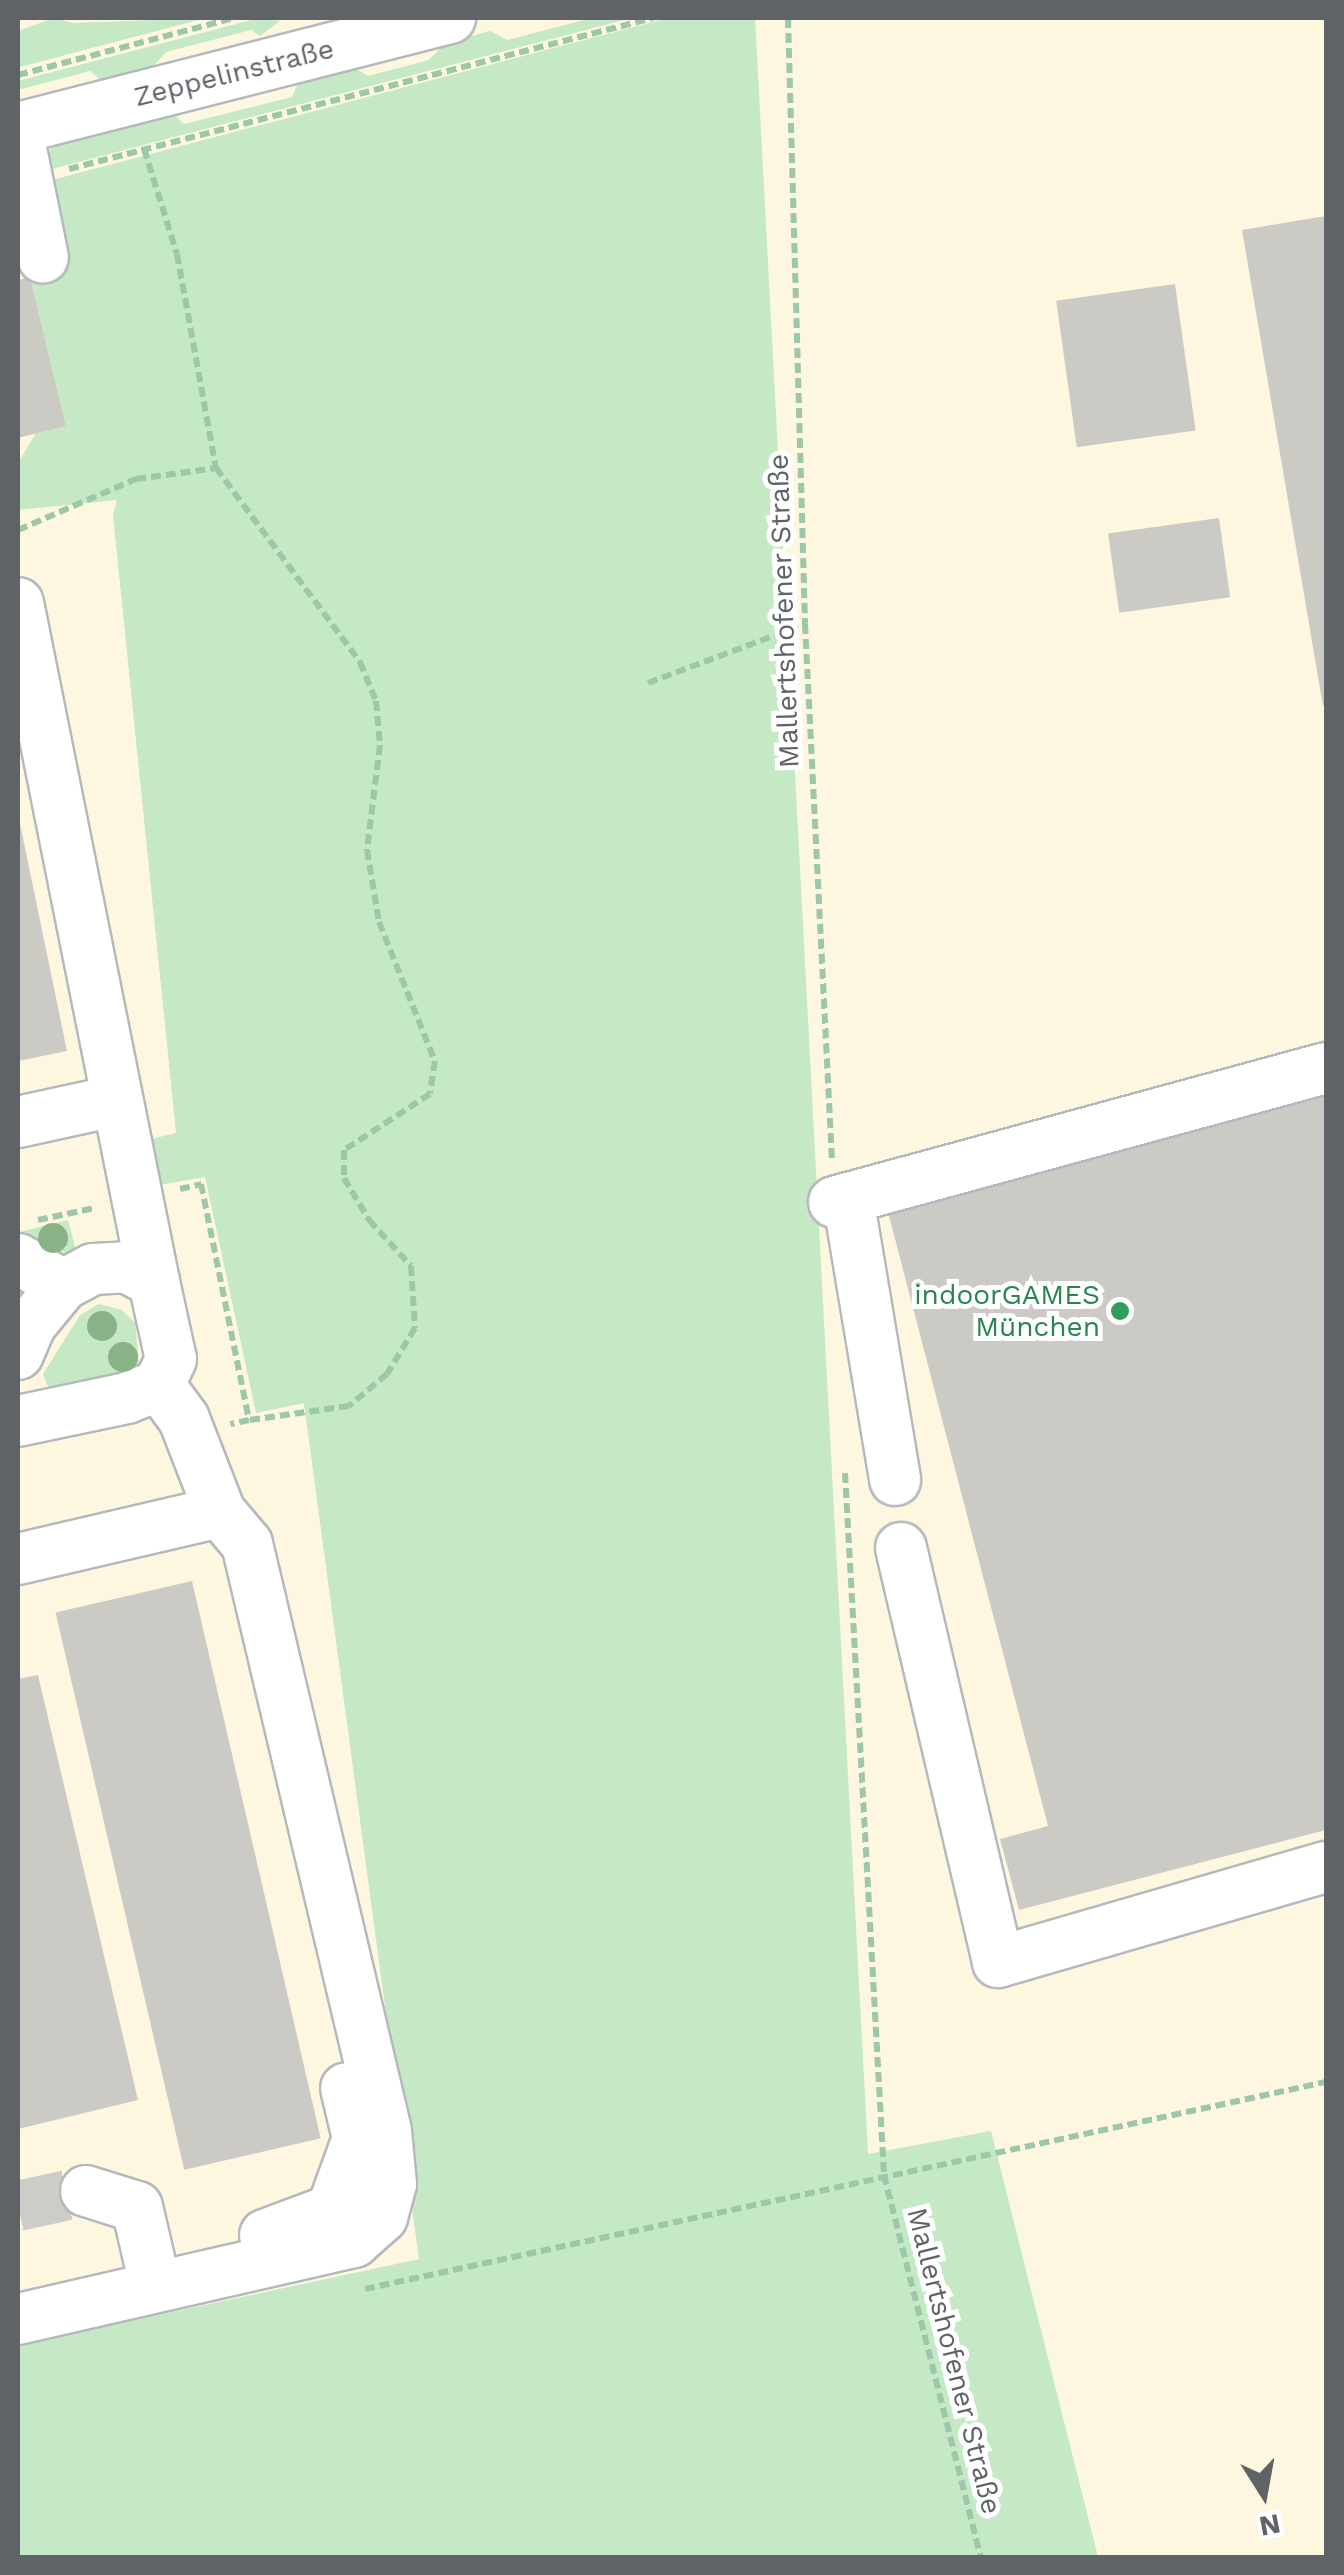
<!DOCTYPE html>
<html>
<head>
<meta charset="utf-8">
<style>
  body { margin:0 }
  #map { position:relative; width:1344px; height:2575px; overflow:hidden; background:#f1efe8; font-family:"Work Sans",sans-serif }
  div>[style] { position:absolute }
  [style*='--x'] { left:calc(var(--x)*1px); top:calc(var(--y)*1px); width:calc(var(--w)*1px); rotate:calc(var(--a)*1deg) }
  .commercial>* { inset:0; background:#fef7e0 }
  .green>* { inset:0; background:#c5e8c5 }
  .building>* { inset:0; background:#cccac5; transform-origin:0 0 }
  .minor-tunnel>* { height:50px; margin-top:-25px; transform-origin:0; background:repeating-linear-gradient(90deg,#ccccc8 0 50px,transparent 0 75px) }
  .path>* { height:6px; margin-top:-3px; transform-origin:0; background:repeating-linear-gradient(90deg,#9cc7a9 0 10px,transparent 0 15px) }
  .roads { filter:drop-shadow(2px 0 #b5b8bc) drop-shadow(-2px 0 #b5b8bc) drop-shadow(0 2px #b5b8bc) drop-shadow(0 -2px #b5b8bc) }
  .minor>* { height:50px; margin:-25px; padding:0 25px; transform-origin:25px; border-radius:25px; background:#fff }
  .trees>* { width:30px; height:30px; margin:-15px; border-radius:50%; background:#89b387 }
  .dots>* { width:28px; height:28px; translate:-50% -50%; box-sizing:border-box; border:5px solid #fff; border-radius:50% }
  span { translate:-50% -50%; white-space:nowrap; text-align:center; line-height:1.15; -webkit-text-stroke:10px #fff; paint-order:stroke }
  .street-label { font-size:28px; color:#5f6368 }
  .leisure-label { font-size:28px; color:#27864d }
  .right { translate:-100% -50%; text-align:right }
  .frame { position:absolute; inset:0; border:20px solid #5f6368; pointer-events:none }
  .north { position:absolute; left:1214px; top:2445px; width:100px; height:100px; -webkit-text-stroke:8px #fff; paint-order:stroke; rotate:169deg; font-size:28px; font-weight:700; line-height:40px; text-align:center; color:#5f6368 }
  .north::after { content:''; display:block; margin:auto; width:35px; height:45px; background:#5f6368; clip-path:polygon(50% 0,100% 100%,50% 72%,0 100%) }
</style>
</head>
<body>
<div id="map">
  <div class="commercial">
    <i style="clip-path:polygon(18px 18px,668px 18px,52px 180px,306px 1417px,419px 2260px,18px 2345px)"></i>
    <i style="clip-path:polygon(755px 18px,1326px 18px,1326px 2557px,1098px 2557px,991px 2131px,868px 2155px)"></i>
  </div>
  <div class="green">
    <i style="clip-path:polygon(54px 18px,73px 23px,206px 18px,20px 67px,18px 31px)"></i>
    <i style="clip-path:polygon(259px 18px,280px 21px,260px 36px,251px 30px,166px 52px,151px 69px,103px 82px,90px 71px,18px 90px,18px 81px)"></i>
    <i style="clip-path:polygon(592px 18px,632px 18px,44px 171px,45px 156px,56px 143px,174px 114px,184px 124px,292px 97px,300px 79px,352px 66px,368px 76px,429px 60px,444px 44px,490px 31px,507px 40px)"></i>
    <i style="clip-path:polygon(668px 18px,755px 18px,868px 2154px,991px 2131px,1098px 2557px,18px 2557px,18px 2345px,419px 2259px,304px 1403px,256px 1413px,205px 1177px,153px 1186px,143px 1141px,176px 1133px,113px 515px,117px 500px,18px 510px,18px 463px,36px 433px,66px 426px,30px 277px,67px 257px,52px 180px)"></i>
    <i style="clip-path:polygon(68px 1220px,77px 1254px,42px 1248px,19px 1232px)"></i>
    <i style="clip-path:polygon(99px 1304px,122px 1310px,135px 1323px,139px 1362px,123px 1379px,51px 1394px,43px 1374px,80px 1315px)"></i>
  </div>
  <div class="building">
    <i style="clip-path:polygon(1326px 216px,1326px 706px,1323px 706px,1242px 230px)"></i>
    <i style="clip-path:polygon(30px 277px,66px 426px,18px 438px,18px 280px)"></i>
    <i style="left:1175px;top:284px;width:148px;height:120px;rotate:82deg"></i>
    <i style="left:1219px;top:518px;width:80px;height:112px;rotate:82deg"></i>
    <i style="clip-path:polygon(18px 814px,67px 1051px,18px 1061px)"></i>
    <i style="clip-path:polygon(1326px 1093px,1326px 1830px,1019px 1910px,1000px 1839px,1048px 1826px,887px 1208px)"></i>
    <i style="left:192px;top:1581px;width:572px;height:140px;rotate:77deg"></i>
    <i style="clip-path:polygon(38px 1675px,138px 2100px,18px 2129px,18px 1679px)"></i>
  </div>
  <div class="minor-tunnel">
    <i style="--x:18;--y:2206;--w:70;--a:-12.4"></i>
  </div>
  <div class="path">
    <i style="--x:788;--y:18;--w:606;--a:88.39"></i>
    <i style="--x:805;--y:624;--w:537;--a:87.12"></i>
    <i style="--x:18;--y:75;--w:222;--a:-14.8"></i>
    <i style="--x:144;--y:149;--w:110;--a:72.6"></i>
    <i style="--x:177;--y:254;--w:218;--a:79.7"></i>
    <i style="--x:216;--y:468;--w:242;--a:53.4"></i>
    <i style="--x:360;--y:662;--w:42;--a:67.7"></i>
    <i style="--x:376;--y:701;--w:44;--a:84.8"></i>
    <i style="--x:380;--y:745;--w:106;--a:97.1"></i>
    <i style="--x:367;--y:850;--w:73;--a:80.5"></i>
    <i style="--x:379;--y:922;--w:150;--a:68.1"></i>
    <i style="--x:435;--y:1061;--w:33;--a:99"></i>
    <i style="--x:430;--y:1094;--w:103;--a:146.9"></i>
    <i style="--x:344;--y:1150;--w:28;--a:90"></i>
    <i style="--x:344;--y:1178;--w:49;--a:59.2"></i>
    <i style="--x:369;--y:1220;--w:62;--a:47.6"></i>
    <i style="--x:411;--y:1266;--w:62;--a:86.3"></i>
    <i style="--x:415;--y:1328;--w:54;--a:121.3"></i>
    <i style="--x:387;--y:1374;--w:50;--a:139.9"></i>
    <i style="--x:349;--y:1406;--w:101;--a:172"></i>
    <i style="--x:69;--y:169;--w:603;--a:-14.5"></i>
    <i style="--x:18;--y:530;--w:129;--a:-23.4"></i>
    <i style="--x:136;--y:479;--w:81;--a:-7.8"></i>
    <i style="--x:648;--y:683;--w:168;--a:-20.6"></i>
    <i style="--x:180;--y:1189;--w:22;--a:-13"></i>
    <i style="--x:201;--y:1184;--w:241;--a:78.5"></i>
    <i style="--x:249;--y:1420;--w:19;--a:168"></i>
    <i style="--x:38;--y:1220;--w:58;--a:-11.9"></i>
    <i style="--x:845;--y:1473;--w:703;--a:86.82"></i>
    <i style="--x:884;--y:2175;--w:395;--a:75.8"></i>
    <i style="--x:365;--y:2289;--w:983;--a:-12.16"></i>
  </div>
  <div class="roads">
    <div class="minor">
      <i style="--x:18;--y:128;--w:446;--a:-14.3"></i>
      <i style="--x:18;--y:134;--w:126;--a:78.6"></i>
      <i style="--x:18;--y:603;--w:692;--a:78.67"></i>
      <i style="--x:18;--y:1122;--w:98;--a:-12.3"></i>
      <i style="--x:848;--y:1198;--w:286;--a:80.5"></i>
      <i style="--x:834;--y:1202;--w:510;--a:-15.24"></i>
      <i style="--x:18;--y:1259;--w:52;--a:30"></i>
      <i style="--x:18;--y:1354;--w:33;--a:-67"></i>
      <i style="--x:31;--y:1324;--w:50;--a:-50.6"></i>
      <i style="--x:63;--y:1285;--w:34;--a:-28"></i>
      <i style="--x:93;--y:1269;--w:33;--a:-3"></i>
      <i style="--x:126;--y:1267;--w:32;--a:28"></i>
      <i style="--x:154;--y:1282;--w:79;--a:77.6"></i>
      <i style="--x:171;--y:1359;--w:29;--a:115"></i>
      <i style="--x:159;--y:1385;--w:35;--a:158"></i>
      <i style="--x:127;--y:1398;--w:111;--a:168.1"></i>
      <i style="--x:901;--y:1548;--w:425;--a:76.8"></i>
      <i style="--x:998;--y:1962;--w:341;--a:-16.2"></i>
      <i style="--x:18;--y:1559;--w:207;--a:-13.1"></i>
      <i style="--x:86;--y:2191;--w:53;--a:17.4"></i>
      <i style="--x:137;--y:2207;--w:57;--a:76.9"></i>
      <i style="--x:265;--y:2235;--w:72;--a:-20.5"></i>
      <i style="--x:332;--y:2210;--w:77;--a:-70.1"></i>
      <i style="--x:358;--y:2138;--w:51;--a:-103.5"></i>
      <i style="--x:18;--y:2319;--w:345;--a:-12.9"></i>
      <i style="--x:354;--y:2242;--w:38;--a:-42"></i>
      <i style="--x:382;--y:2217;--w:34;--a:-75"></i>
      <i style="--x:391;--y:2184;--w:53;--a:-95.4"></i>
      <i style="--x:386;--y:2131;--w:603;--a:-103.32"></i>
      <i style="--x:247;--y:1544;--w:42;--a:-130.2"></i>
      <i style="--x:220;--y:1512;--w:100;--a:-111.2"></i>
      <i style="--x:184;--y:1419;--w:42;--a:-126.3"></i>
    </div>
  </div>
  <div class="trees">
    <i style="left:53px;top:1238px"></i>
    <i style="left:102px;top:1326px"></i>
    <i style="left:123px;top:1357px"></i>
  </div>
  <div class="dots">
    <i style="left:1120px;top:1311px;background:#2e9e5b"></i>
  </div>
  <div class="street-label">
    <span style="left:234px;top:73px;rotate:-14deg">Zeppelinstraße</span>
    <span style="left:784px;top:611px;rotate:-92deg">Mallertshofener Straße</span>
    <span style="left:954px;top:2361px;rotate:76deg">Mallertshofener Straße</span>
  </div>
  <div class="leisure-label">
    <span class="right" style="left:1100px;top:1311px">indoorGAMES<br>München</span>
  </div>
  <div class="frame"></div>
  <div class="north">N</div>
</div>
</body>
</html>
